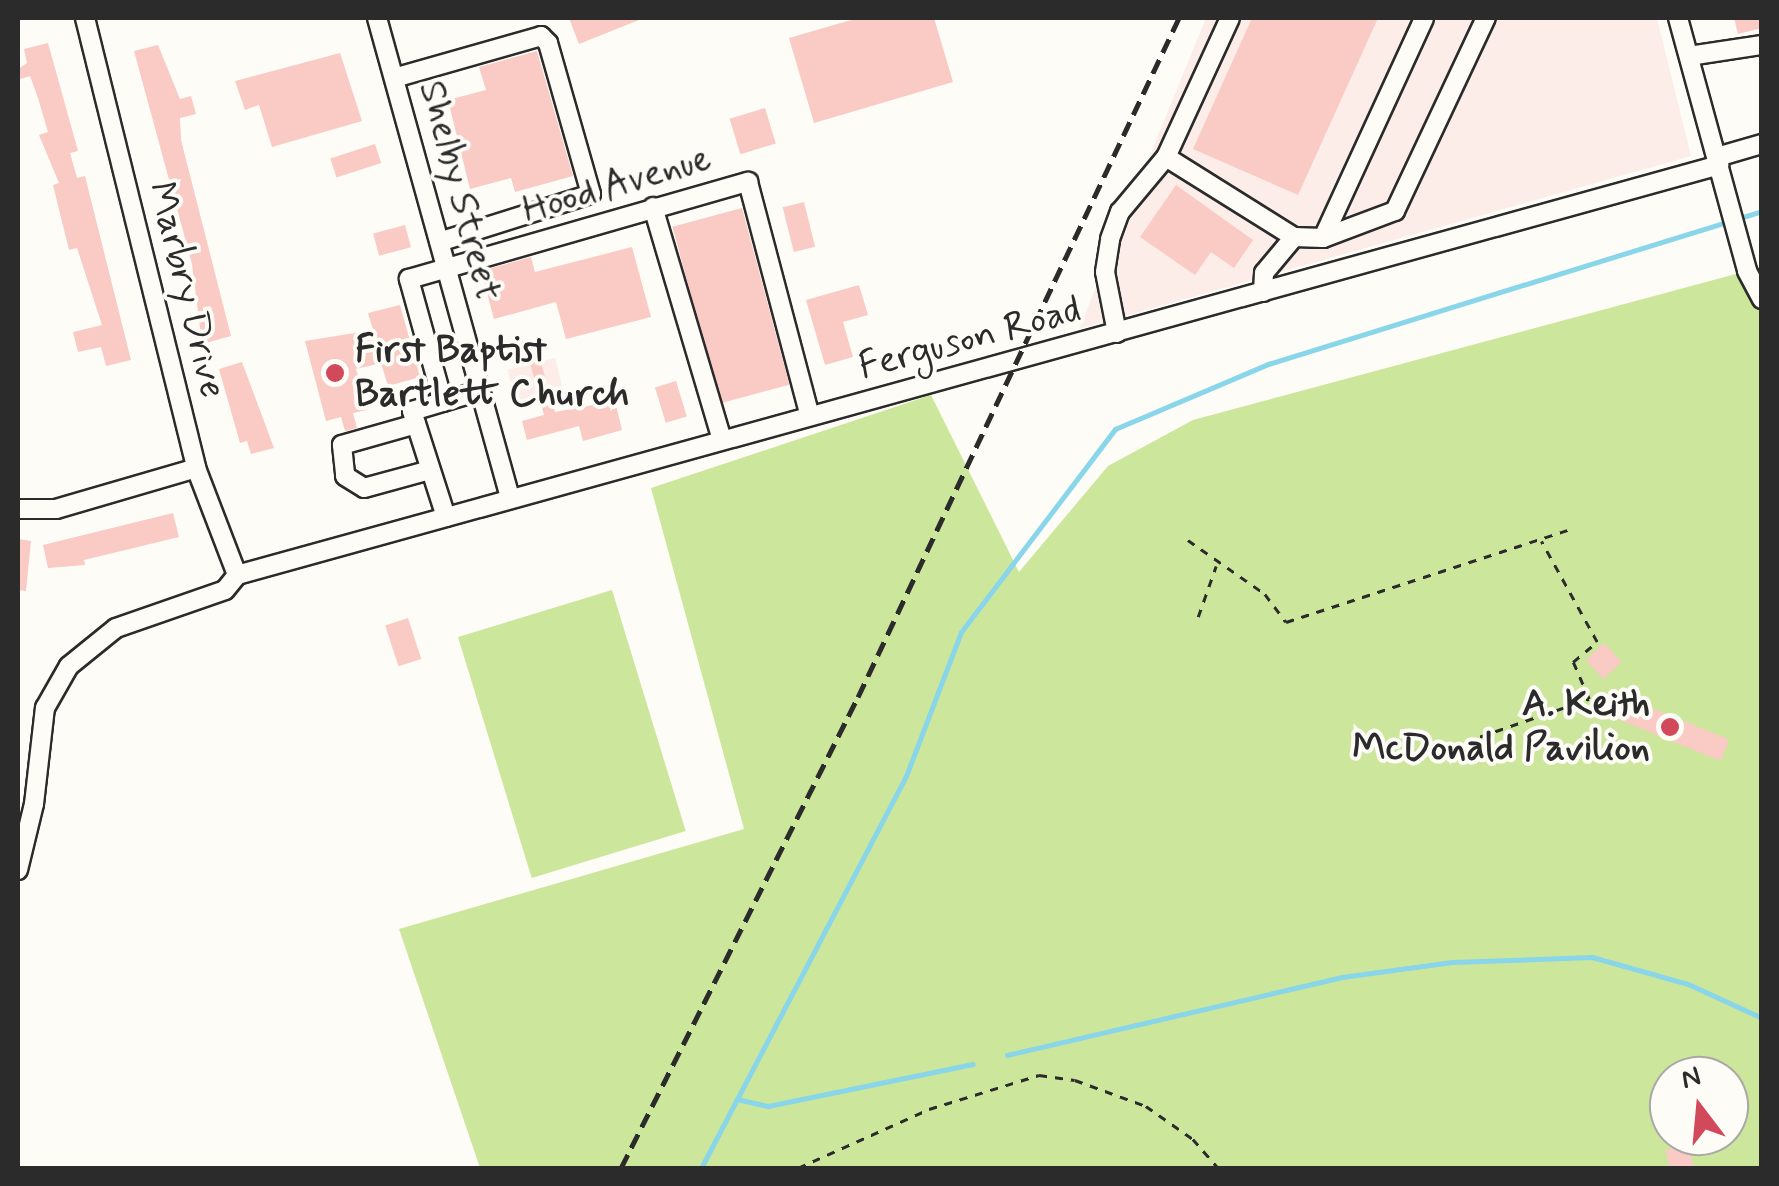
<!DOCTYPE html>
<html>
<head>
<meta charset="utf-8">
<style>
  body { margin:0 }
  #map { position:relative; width:1779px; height:1186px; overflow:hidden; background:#fdfcf7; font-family:Mynerve,sans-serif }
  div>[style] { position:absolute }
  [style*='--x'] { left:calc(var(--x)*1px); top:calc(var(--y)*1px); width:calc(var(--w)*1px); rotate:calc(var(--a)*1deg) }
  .built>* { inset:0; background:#fcede8; transform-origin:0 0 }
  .green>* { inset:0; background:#cce69c; transform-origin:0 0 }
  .stream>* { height:5px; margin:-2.5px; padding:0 2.5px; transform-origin:2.5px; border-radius:2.5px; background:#89d5e9 }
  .building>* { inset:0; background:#facac4; transform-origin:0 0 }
  .path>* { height:2.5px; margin-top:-1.25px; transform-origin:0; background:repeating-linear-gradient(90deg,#2b2b2b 0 8px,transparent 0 16px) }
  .roads { filter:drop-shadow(2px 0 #2b2b2b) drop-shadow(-2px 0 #2b2b2b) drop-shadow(0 2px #2b2b2b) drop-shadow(0 -2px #2b2b2b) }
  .minor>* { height:18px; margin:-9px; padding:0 9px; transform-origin:9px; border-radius:9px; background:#fdfcf7 }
  .rail>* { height:5px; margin-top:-2.5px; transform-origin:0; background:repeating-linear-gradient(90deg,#2b2b2b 0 15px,transparent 0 23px) }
  .dots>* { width:28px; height:28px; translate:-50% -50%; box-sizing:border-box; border:5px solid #fdfcf7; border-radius:50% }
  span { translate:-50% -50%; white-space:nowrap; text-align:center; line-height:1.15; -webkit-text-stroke:8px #fdfcf7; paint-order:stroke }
  .street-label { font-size:38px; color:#2b2b2b }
  .poi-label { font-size:38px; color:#2b2b2b; font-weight:700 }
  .left { translate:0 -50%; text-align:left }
  .right { translate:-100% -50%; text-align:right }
  .frame { position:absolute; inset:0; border:20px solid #2b2b2b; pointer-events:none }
  .north { position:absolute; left:1649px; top:1056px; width:100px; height:100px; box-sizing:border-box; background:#fdfcf7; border:2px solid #a9a8a5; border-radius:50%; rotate:344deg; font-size:28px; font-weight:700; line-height:40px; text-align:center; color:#2b2b2b }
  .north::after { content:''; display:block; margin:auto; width:35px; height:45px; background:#d1495b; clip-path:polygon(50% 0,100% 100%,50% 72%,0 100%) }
</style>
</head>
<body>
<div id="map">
  <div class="built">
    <i style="clip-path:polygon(1206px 18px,1657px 18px,1691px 156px,1079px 329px)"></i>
    <i style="left:555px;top:358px;width:37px;height:49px;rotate:76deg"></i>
  </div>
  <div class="green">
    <i style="clip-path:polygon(evenodd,1747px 271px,1761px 299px,1761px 1168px,480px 1168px,399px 929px,744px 829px,651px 488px,931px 395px,1019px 572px,1108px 466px,1193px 420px,1747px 271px,1669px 1076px,1729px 1076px,1729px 1136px,1669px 1136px,1669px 1076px)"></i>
    <i style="left:612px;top:590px;width:252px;height:161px;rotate:73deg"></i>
  </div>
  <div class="stream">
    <i style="--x:1007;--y:1055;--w:344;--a:-13.1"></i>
    <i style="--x:1342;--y:977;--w:111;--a:-7.8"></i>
    <i style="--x:1452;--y:962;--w:140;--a:-2"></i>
    <i style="--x:1592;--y:957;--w:100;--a:15.7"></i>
    <i style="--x:1688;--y:984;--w:81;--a:24.7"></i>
    <i style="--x:737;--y:1099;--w:32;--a:13"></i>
    <i style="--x:768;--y:1106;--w:209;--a:-11.6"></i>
    <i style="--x:701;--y:1168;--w:442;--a:-62.4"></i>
    <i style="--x:906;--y:776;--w:154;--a:-69.1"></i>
    <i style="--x:961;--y:632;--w:255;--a:-52.8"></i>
    <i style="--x:1115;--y:429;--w:166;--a:-23"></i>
    <i style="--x:1268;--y:364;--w:517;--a:-17.21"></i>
  </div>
  <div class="building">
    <i style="clip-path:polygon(569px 18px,644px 18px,579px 44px)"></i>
    <i style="clip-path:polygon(858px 18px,934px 18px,953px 82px,814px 123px,789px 38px)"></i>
    <i style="clip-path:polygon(1252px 18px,1378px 18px,1298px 195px,1193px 149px)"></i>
    <i style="clip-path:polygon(1734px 18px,1762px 18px,1762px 28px,1738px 34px)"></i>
    <i style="clip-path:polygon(48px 43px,78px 151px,70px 153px,77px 178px,85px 176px,131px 360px,106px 366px,101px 347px,78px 352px,73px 332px,102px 325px,77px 248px,69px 250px,53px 185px,59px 183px,39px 135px,48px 132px,38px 98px,30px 76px,20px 79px,18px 69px,27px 63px,24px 49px)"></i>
    <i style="clip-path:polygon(158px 45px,180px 99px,191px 96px,196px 114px,180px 118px,181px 140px,231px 336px,202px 344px,192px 264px,134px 51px)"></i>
    <i style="clip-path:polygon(537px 51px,573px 176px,515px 192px,511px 178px,470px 189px,448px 100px,486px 90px,479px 67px)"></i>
    <i style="clip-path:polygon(340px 53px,362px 121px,272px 147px,259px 105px,245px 110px,235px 81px)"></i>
    <i style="left:765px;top:108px;width:37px;height:37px;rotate:73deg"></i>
    <i style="left:375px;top:144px;width:20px;height:47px;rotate:72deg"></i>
    <i style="clip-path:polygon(1176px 185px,1253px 240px,1234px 268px,1211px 252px,1195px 275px,1140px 237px)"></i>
    <i style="left:804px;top:202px;width:46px;height:22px;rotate:76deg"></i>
    <i style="left:742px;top:208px;width:183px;height:72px;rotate:75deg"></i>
    <i style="left:405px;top:225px;width:23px;height:33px;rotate:75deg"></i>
    <i style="clip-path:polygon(632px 247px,651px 317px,566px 339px,556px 302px,494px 319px,481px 271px,531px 257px,535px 272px)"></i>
    <i style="clip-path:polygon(859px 285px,868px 315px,843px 322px,853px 357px,825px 365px,806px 300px)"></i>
    <i style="clip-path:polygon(400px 305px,420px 377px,388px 386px,381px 363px,356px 369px,367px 410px,353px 413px,357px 428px,345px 431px,341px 417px,326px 421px,305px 341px,373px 330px,368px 313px)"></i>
    <i style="clip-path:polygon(539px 356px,555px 412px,615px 401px,622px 430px,583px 441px,579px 426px,527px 440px,522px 421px,544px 415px,529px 359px)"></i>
    <i style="clip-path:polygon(242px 362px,274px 448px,251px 454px,247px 441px,240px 443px,219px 369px)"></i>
    <i style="left:676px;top:381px;width:37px;height:22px;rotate:73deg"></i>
    <i style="clip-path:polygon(173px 513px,179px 537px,84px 560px,85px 565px,48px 568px,43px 545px)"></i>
    <i style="clip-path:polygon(18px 539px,31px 541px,26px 591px,18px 590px)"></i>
    <i style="left:408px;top:618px;width:43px;height:24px;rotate:72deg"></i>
    <i style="left:1604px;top:643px;width:26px;height:25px;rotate:47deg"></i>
    <i style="left:1619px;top:695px;width:119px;height:23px;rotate:22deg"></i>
    <i style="clip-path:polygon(1688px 1145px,1694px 1168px,1670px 1168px,1665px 1150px)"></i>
  </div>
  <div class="path">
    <i style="--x:1188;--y:540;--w:94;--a:35"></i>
    <i style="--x:1265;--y:594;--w:35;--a:53"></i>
    <i style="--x:1286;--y:622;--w:299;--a:-18.1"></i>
    <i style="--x:1198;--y:617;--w:54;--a:-70.6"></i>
    <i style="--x:1450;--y:747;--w:147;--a:-19.1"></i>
    <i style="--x:1589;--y:699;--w:40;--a:-113.4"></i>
    <i style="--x:1573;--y:662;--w:31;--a:-40"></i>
    <i style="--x:1597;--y:642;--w:115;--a:-119"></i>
    <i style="--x:798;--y:1168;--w:144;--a:-24.2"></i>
    <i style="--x:929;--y:1109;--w:115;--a:-17.2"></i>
    <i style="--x:1039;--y:1075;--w:36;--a:8"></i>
    <i style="--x:1075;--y:1080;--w:76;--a:20.1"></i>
    <i style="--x:1146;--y:1106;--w:57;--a:35.1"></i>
    <i style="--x:1193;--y:1139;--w:38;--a:49"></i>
  </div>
  <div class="roads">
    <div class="minor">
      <i style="--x:85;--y:18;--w:463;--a:76.1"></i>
      <i style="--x:196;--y:468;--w:115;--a:69"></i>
      <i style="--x:377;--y:18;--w:498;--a:74.5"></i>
      <i style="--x:1230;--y:18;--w:153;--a:114.7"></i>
      <i style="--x:1166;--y:157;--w:151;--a:32"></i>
      <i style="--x:1294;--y:237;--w:29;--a:2"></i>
      <i style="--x:1323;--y:238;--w:242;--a:-65.3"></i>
      <i style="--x:1678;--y:18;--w:262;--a:74.7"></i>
      <i style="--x:1747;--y:271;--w:32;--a:62"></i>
      <i style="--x:1689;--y:56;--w:74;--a:-8.6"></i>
      <i style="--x:394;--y:78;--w:153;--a:-15.9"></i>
      <i style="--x:541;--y:36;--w:10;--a:45"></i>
      <i style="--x:548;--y:43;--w:157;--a:74.1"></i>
      <i style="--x:591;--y:194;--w:159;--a:162.5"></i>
      <i style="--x:1717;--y:157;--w:47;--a:-16.1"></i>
      <i style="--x:653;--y:207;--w:243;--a:73.5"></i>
      <i style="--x:1323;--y:238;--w:77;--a:-20.6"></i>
      <i style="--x:1395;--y:211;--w:213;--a:-64.8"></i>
      <i style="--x:1263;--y:292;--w:19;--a:-87"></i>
      <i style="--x:1264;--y:273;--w:47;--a:-50.2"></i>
      <i style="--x:1117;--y:333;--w:62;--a:-101.1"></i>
      <i style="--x:1105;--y:272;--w:33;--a:-81"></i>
      <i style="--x:1110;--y:239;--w:29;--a:-70"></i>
      <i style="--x:1120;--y:212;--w:72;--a:-50.1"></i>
      <i style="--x:443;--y:402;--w:128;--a:-105.5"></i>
      <i style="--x:409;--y:279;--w:353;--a:-16"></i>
      <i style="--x:748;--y:182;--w:242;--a:75.2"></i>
      <i style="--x:416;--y:424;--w:77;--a:164.2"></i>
      <i style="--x:342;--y:445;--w:31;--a:84"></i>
      <i style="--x:345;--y:476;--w:22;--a:32"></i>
      <i style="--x:364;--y:488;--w:68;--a:-15.3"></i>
      <i style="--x:18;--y:509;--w:38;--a:0"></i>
      <i style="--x:56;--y:509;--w:146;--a:-16.3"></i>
      <i style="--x:446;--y:517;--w:111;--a:-107.8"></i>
      <i style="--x:412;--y:411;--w:71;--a:-16.4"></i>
      <i style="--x:237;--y:575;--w:1538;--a:-15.46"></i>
      <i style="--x:18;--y:870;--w:68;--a:-76.4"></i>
      <i style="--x:34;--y:804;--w:97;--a:-83.5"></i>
      <i style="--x:45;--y:708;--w:48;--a:-60.3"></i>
      <i style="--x:69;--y:666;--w:60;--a:-39"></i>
      <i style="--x:116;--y:628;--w:115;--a:-19.2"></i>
      <i style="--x:225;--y:590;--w:19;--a:-51"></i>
    </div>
  </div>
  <div class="rail">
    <i style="--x:621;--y:1168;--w:527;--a:-63.29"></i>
    <i style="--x:858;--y:697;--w:751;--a:-64.7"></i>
  </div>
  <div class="dots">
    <i style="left:335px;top:373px;background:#d1495b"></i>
    <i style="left:1670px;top:727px;background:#d1495b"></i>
  </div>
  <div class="street-label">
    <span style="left:617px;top:185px;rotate:-16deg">Hood Avenue</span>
    <span style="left:459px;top:191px;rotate:75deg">Shelby Street</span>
    <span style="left:186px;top:290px;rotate:76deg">Marbry Drive</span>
    <span style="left:970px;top:339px;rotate:-15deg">Ferguson Road</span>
  </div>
  <div class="poi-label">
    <span class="left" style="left:355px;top:373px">First Baptist<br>Bartlett Church</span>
    <span class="right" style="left:1650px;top:727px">A. Keith<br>McDonald Pavilion</span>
  </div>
  <div class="frame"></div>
  <div class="north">N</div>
</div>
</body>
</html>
